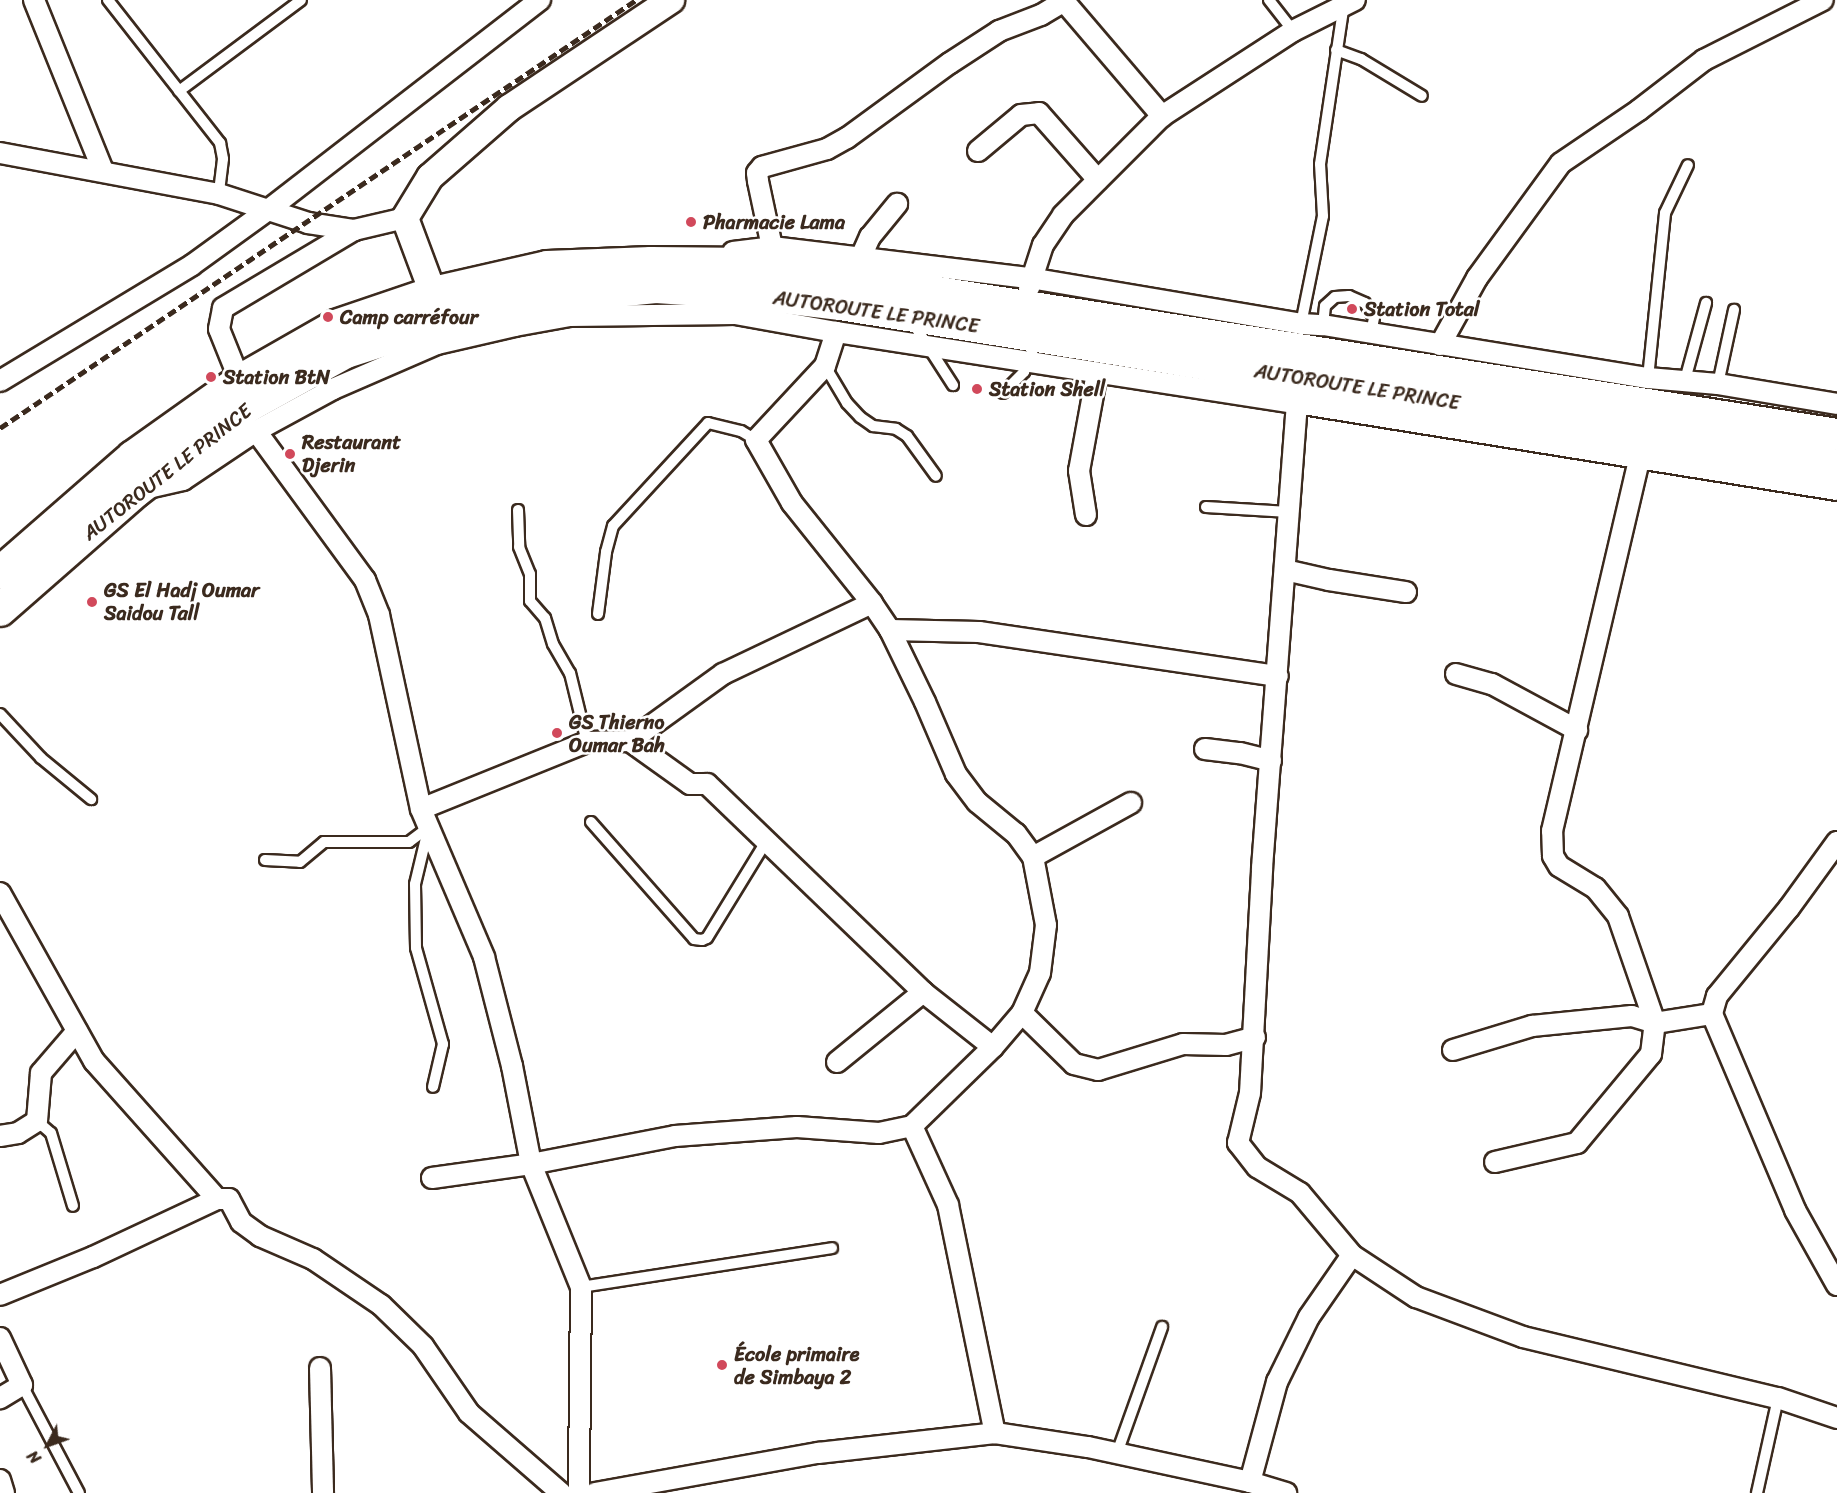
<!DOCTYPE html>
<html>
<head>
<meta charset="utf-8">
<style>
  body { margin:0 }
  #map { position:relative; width:1837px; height:1493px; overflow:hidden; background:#fff; font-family:Sriracha,sans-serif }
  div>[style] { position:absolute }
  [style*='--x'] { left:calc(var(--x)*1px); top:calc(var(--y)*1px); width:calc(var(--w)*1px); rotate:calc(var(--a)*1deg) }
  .roads { filter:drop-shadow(2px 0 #3b2a1e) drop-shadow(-2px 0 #3b2a1e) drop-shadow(0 2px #3b2a1e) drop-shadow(0 -2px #3b2a1e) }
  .service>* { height:10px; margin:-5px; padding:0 5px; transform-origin:5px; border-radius:5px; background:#fff }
  .minor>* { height:20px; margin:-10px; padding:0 10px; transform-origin:10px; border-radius:10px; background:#fff }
  .tertiary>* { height:26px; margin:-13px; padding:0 13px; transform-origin:13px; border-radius:13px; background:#fff }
  .primary>* { height:32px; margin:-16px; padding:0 16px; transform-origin:16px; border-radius:16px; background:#fff }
  .rail>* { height:4.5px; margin-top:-2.25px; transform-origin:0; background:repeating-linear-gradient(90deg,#3b2a1e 0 9px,transparent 0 13.5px) }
  .dots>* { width:16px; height:16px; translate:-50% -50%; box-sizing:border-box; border:3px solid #fff; border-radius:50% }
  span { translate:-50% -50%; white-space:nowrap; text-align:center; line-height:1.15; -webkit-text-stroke:5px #fff; paint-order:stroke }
  .poi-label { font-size:20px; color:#3b2a1e; font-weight:700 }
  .left { translate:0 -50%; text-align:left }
  .street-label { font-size:20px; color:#3b2a1e }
  .north { position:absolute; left:18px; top:1415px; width:60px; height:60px; -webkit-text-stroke:4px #fff; paint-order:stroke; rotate:229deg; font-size:16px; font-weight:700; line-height:24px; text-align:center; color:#3b2a1e }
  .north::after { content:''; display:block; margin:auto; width:21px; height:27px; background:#3b2a1e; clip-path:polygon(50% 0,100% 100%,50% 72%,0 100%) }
</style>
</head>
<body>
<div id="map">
  <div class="roads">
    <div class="service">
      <i style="--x:108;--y:0;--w:182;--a:51.9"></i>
      <i style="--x:220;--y:143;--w:16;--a:79"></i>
      <i style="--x:223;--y:159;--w:35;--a:97"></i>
      <i style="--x:1269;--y:0;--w:39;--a:52"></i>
      <i style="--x:1336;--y:50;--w:27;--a:20"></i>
      <i style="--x:1361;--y:59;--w:71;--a:31.2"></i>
      <i style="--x:179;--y:91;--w:152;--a:-36.7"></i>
      <i style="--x:913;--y:323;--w:74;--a:57.2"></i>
      <i style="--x:1301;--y:324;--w:110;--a:-78.5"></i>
      <i style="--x:1323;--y:216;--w:52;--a:-93.3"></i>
      <i style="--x:1320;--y:164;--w:163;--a:-81.5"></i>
      <i style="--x:1323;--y:325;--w:19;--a:-84"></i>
      <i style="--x:1325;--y:306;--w:13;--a:-42"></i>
      <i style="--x:1335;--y:297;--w:14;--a:-4"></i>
      <i style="--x:1349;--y:296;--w:17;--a:24"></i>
      <i style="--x:1365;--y:303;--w:17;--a:59"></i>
      <i style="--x:1374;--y:318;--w:16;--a:101"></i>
      <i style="--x:825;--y:366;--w:43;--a:59.3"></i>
      <i style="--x:847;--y:403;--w:19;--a:47"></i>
      <i style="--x:860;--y:417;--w:16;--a:35"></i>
      <i style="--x:873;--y:426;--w:23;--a:7"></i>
      <i style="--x:896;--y:429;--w:13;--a:32"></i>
      <i style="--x:907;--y:436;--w:49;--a:54.1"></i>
      <i style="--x:1648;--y:378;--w:166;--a:-84.1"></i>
      <i style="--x:1665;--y:213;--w:53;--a:-64.4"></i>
      <i style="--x:1685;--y:380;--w:80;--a:-74.7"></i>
      <i style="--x:1718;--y:384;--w:76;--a:-77.8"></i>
      <i style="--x:1003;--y:393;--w:30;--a:-45"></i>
      <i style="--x:1024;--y:372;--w:37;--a:-68"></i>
      <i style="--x:1206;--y:507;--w:83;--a:3.4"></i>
      <i style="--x:518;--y:510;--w:37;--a:88"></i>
      <i style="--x:519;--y:547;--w:29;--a:68"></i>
      <i style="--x:530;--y:574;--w:27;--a:90"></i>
      <i style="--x:530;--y:601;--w:23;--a:49"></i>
      <i style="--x:545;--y:618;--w:27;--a:73"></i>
      <i style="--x:553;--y:644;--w:34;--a:60"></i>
      <i style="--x:570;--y:673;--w:71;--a:76.2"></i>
      <i style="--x:598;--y:614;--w:63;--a:-82.6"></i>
      <i style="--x:606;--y:552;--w:27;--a:-75"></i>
      <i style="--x:613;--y:526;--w:140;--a:-47.3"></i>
      <i style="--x:708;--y:423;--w:34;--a:14"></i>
      <i style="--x:741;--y:431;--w:17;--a:31"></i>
      <i style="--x:0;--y:714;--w:60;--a:47"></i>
      <i style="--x:41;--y:758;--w:65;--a:39.4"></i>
      <i style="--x:591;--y:822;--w:156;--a:48.6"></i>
      <i style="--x:694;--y:939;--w:8;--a:7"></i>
      <i style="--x:702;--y:940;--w:5;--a:-22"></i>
      <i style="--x:707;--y:938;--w:115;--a:-58.5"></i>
      <i style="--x:428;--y:830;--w:56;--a:103.5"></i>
      <i style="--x:415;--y:884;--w:64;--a:89.1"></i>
      <i style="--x:416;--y:948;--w:100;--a:74.3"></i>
      <i style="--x:443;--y:1044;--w:44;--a:103.1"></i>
      <i style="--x:265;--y:860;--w:35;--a:3"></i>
      <i style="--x:300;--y:862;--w:31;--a:-40"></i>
      <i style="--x:324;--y:842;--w:85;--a:0"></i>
      <i style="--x:409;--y:842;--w:25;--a:-37"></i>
      <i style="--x:37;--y:1121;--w:18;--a:41"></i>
      <i style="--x:51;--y:1133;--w:76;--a:73.2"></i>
      <i style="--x:581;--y:1287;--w:254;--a:-8.8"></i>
      <i style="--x:22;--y:1385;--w:122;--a:62.2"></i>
      <i style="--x:1117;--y:1453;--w:134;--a:-70.3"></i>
      <i style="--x:1757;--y:1493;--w:97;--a:-77.5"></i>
    </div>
    <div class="minor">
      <i style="--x:34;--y:0;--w:184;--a:68"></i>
      <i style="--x:1063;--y:0;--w:153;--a:49.5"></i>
      <i style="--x:978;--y:151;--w:56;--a:-39.9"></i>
      <i style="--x:1021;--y:115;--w:18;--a:-6"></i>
      <i style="--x:1039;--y:113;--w:89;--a:48.6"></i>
      <i style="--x:0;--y:153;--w:223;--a:10.6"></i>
      <i style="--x:219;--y:194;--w:94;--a:18"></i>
      <i style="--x:308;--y:223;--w:47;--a:8.7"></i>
      <i style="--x:354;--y:230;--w:52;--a:-13.2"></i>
      <i style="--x:772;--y:247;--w:67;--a:-102"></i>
      <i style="--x:758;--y:181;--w:8;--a:-97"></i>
      <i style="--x:757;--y:173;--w:8;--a:-50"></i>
      <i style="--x:762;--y:167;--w:67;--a:-15.5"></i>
      <i style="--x:827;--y:149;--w:23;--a:-29"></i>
      <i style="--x:847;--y:138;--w:127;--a:-36.1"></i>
      <i style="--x:950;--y:63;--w:59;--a:-33.1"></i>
      <i style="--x:999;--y:31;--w:45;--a:-20.9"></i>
      <i style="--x:1041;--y:15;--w:27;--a:-31"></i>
      <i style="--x:733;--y:252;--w:39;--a:-7"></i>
      <i style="--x:772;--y:247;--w:260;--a:6.9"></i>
      <i style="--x:1030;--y:278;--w:275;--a:9.6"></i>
      <i style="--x:1301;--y:324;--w:22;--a:3"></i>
      <i style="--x:1323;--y:325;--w:329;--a:9.3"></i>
      <i style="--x:1648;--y:378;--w:70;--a:4.9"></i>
      <i style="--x:1718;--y:384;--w:121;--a:9.5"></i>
      <i style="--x:861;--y:257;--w:22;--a:-66"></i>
      <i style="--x:870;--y:237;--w:43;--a:-50.7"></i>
      <i style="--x:1029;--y:288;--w:45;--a:-72"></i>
      <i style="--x:1043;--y:245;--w:36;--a:-56"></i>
      <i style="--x:1063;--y:215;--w:140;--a:-45"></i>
      <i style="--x:1162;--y:116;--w:156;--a:-33"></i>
      <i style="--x:1293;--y:31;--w:69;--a:-26.6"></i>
      <i style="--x:1440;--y:345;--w:77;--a:-61.1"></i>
      <i style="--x:1477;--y:278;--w:142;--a:-53.9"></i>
      <i style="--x:1561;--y:163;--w:94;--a:-34.2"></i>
      <i style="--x:1639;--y:110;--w:82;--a:-37.6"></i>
      <i style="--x:1704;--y:60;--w:133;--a:-26.8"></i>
      <i style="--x:0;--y:381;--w:224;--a:-31.1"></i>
      <i style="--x:192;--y:265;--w:94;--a:-35.9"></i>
      <i style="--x:268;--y:210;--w:344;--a:-37.7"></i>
      <i style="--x:240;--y:381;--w:56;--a:-112"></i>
      <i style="--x:219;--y:329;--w:21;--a:-79"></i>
      <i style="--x:223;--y:308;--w:152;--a:-30.8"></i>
      <i style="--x:256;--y:431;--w:185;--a:53.8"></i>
      <i style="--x:365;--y:580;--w:38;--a:68"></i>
      <i style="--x:379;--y:615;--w:198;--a:77.8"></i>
      <i style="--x:421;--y:809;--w:161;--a:66.9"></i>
      <i style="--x:484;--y:957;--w:113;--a:75.6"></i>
      <i style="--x:512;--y:1066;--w:100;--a:79"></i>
      <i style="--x:531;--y:1164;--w:133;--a:67.9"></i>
      <i style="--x:581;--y:1287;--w:206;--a:90.6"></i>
      <i style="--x:148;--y:488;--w:36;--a:-13"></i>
      <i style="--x:183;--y:480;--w:88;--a:-33.9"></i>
      <i style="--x:256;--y:431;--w:88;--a:-28.6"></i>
      <i style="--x:333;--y:389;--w:113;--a:-23.4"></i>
      <i style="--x:437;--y:344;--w:80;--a:-13"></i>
      <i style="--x:515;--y:326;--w:56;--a:-10.3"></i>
      <i style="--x:570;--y:316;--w:165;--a:-0.7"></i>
      <i style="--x:735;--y:314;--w:103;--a:10.1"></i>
      <i style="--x:836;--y:332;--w:466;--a:8.8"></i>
      <i style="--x:1297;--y:403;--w:547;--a:9.15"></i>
      <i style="--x:1086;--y:515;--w:45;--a:-99"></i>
      <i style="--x:1079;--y:471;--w:100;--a:-79.6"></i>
      <i style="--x:1285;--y:570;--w:45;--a:12.8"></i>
      <i style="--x:1329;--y:580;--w:78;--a:8.9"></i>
      <i style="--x:890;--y:630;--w:89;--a:1.3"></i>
      <i style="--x:979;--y:632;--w:302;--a:8.4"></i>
      <i style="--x:1456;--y:674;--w:37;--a:16"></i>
      <i style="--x:1492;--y:684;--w:97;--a:28.4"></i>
      <i style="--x:630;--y:741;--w:74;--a:35.6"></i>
      <i style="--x:690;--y:784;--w:17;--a:0"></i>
      <i style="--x:707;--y:784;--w:300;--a:43.9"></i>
      <i style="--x:923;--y:992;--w:89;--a:38.2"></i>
      <i style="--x:1205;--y:749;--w:35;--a:7"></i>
      <i style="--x:1240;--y:753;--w:32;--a:14"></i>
      <i style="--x:421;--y:809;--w:179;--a:-22"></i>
      <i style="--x:587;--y:742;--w:43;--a:-1.3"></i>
      <i style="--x:630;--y:741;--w:115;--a:-35.8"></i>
      <i style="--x:723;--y:674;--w:165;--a:-25.5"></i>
      <i style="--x:1837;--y:842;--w:82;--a:126"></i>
      <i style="--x:1789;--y:908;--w:114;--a:129.3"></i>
      <i style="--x:1717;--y:996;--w:19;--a:106"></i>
      <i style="--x:1712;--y:1014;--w:213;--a:67"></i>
      <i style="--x:1795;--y:1210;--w:86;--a:60.8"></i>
      <i style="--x:1033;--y:857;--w:112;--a:-28.9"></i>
      <i style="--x:0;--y:893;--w:193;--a:60.8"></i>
      <i style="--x:94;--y:1061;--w:185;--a:48.3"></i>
      <i style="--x:217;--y:1199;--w:137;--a:154.9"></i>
      <i style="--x:93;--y:1257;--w:100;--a:157.8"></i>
      <i style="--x:1022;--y:1013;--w:73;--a:44.4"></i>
      <i style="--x:1074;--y:1064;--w:25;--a:14"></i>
      <i style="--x:1098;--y:1070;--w:89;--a:-17"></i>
      <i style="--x:1183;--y:1044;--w:43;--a:1.3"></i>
      <i style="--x:1226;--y:1045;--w:30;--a:-15"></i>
      <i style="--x:1453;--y:1050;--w:83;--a:-16.9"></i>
      <i style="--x:1532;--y:1026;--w:100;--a:-5.7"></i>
      <i style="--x:1632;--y:1016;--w:24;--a:17"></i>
      <i style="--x:1655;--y:1023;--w:58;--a:-9"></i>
      <i style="--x:837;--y:1062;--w:111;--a:-39.1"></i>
      <i style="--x:912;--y:1126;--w:87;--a:65.5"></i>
      <i style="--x:948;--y:1205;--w:233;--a:78.4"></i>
      <i style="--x:0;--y:1136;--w:18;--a:-9"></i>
      <i style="--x:18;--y:1133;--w:22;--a:-32"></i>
      <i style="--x:37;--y:1121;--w:48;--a:-85.2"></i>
      <i style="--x:41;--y:1073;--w:55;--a:-49.4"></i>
      <i style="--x:1495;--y:1162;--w:84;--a:-13"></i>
      <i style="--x:1577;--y:1143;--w:116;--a:-50.3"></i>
      <i style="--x:1651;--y:1054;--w:31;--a:-83"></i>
      <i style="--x:1655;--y:1023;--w:113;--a:-109.1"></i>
      <i style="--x:1618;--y:916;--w:36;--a:-129"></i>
      <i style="--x:1595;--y:888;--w:42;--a:-148.6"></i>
      <i style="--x:1559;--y:866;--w:12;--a:-121"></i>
      <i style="--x:1553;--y:856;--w:25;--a:-92"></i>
      <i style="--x:1552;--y:831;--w:382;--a:-76.8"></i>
      <i style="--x:432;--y:1178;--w:100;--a:-8"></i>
      <i style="--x:531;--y:1164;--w:147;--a:-11"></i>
      <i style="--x:675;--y:1136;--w:122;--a:-4.2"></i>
      <i style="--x:797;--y:1127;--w:82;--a:4.2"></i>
      <i style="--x:879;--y:1133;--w:34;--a:-12"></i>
      <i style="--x:912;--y:1126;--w:113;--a:-44.3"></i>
      <i style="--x:993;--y:1047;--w:45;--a:-49.5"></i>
      <i style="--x:1022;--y:1013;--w:44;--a:-65.8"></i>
      <i style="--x:1040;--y:973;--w:48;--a:-82.9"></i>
      <i style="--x:1046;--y:925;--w:69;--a:-100.8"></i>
      <i style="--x:1033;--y:857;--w:29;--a:-126"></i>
      <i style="--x:1016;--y:834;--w:50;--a:-140.6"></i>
      <i style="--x:977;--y:802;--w:35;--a:-127"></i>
      <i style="--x:956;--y:774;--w:78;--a:-113.3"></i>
      <i style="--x:925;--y:702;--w:80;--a:-115.9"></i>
      <i style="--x:890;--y:630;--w:32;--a:-124"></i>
      <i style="--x:872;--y:603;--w:128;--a:-128.7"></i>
      <i style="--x:792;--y:503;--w:73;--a:-119.7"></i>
      <i style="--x:756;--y:440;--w:101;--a:-47"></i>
      <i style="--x:825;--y:366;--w:36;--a:-72"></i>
      <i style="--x:217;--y:1199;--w:12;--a:0"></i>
      <i style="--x:229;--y:1199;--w:26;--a:62"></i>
      <i style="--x:241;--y:1222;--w:24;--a:36"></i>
      <i style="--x:260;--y:1236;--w:58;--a:23.5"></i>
      <i style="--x:313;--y:1259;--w:82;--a:34.1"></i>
      <i style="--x:381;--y:1305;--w:59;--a:44.3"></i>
      <i style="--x:423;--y:1346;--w:81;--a:55.5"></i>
      <i style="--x:469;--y:1413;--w:122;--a:41"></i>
      <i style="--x:1352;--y:1255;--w:77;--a:33.3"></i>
      <i style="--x:1416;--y:1297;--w:114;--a:20.5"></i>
      <i style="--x:1523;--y:1337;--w:262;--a:13.5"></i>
      <i style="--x:1778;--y:1398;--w:62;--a:18.7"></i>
      <i style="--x:0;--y:1338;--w:52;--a:64.9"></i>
      <i style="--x:22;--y:1385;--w:26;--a:149"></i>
      <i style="--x:320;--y:1368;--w:125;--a:88.6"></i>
      <i style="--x:0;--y:1480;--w:14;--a:73"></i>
      <i style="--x:1250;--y:1482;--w:104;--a:-74.9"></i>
      <i style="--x:1277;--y:1382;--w:72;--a:-63.8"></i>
      <i style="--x:1309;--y:1317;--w:75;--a:-55.3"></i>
      <i style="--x:1352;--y:1255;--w:81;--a:-130"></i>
      <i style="--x:1300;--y:1193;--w:50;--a:-148.8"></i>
      <i style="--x:1257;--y:1167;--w:31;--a:-128"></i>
      <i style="--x:1238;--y:1143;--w:51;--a:-76.5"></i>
      <i style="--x:1250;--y:1093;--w:225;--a:-86.9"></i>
      <i style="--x:1262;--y:868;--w:466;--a:-85.7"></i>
      <i style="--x:595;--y:1493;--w:227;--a:-10.2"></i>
      <i style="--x:818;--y:1453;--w:178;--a:-6.4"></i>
      <i style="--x:995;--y:1433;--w:94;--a:8.6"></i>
      <i style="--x:1088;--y:1447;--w:166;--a:12.2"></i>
      <i style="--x:1250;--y:1482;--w:38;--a:17"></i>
    </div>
    <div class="tertiary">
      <i style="--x:433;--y:293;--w:80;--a:-110.5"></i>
      <i style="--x:405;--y:218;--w:48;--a:-58.6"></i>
      <i style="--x:430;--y:177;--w:105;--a:-41.1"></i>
      <i style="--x:509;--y:108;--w:195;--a:-33.7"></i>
    </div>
    <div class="primary">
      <i style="--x:0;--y:573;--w:176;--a:-41.1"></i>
      <i style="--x:133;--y:457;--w:131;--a:-35.4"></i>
      <i style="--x:240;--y:381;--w:111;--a:-29.8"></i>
      <i style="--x:336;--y:326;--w:102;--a:-18.8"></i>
      <i style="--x:433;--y:293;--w:117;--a:-12.8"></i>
      <i style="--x:547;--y:267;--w:104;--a:-2.2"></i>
      <i style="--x:651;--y:263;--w:103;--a:0.6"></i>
      <i style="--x:754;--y:264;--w:1096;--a:8.97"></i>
      <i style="--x:0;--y:610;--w:182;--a:-41.2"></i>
      <i style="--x:137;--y:490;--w:141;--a:-37"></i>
      <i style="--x:250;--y:405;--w:110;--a:-28.9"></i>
      <i style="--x:346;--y:352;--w:111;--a:-17.8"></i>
      <i style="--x:452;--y:318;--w:104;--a:-11.6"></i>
      <i style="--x:554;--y:297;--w:102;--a:-5.6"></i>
      <i style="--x:656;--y:287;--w:93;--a:3.7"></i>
      <i style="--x:749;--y:293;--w:92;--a:6.9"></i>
      <i style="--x:840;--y:304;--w:1010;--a:9.23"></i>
    </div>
  </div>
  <div class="rail">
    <i style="--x:0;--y:428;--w:767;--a:-33.94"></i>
  </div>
  <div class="dots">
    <i style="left:691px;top:222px;background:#d1495b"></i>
    <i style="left:1352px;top:309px;background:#d1495b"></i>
    <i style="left:328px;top:317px;background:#d1495b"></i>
    <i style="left:211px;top:377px;background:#d1495b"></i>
    <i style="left:977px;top:389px;background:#d1495b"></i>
    <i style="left:290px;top:454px;background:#d1495b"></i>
    <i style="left:92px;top:602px;background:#d1495b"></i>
    <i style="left:557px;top:733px;background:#d1495b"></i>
    <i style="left:722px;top:1365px;background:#d1495b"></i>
  </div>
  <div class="poi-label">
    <span class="left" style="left:703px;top:222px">Pharmacie Lama</span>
    <span class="left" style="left:1364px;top:309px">Station Total</span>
    <span class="left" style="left:340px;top:317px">Camp carréfour</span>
    <span class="left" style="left:223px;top:377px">Station BtN</span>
    <span class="left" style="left:989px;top:389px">Station Shell</span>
    <span class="left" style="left:302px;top:454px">Restaurant<br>Djerin</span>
    <span class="left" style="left:104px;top:602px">GS El Hadj Oumar<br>Saidou Tall</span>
    <span class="left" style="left:569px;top:734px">GS Thierno<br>Oumar Bah</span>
    <span class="left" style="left:734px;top:1366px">École primaire<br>de Simbaya 2</span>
  </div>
  <div class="street-label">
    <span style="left:876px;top:312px;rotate:8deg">AUTOROUTE LE PRINCE</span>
    <span style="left:1357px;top:387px;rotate:9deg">AUTOROUTE LE PRINCE</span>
    <span style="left:167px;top:472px;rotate:-38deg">AUTOROUTE LE PRINCE</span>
  </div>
  <div class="north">N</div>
</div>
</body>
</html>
